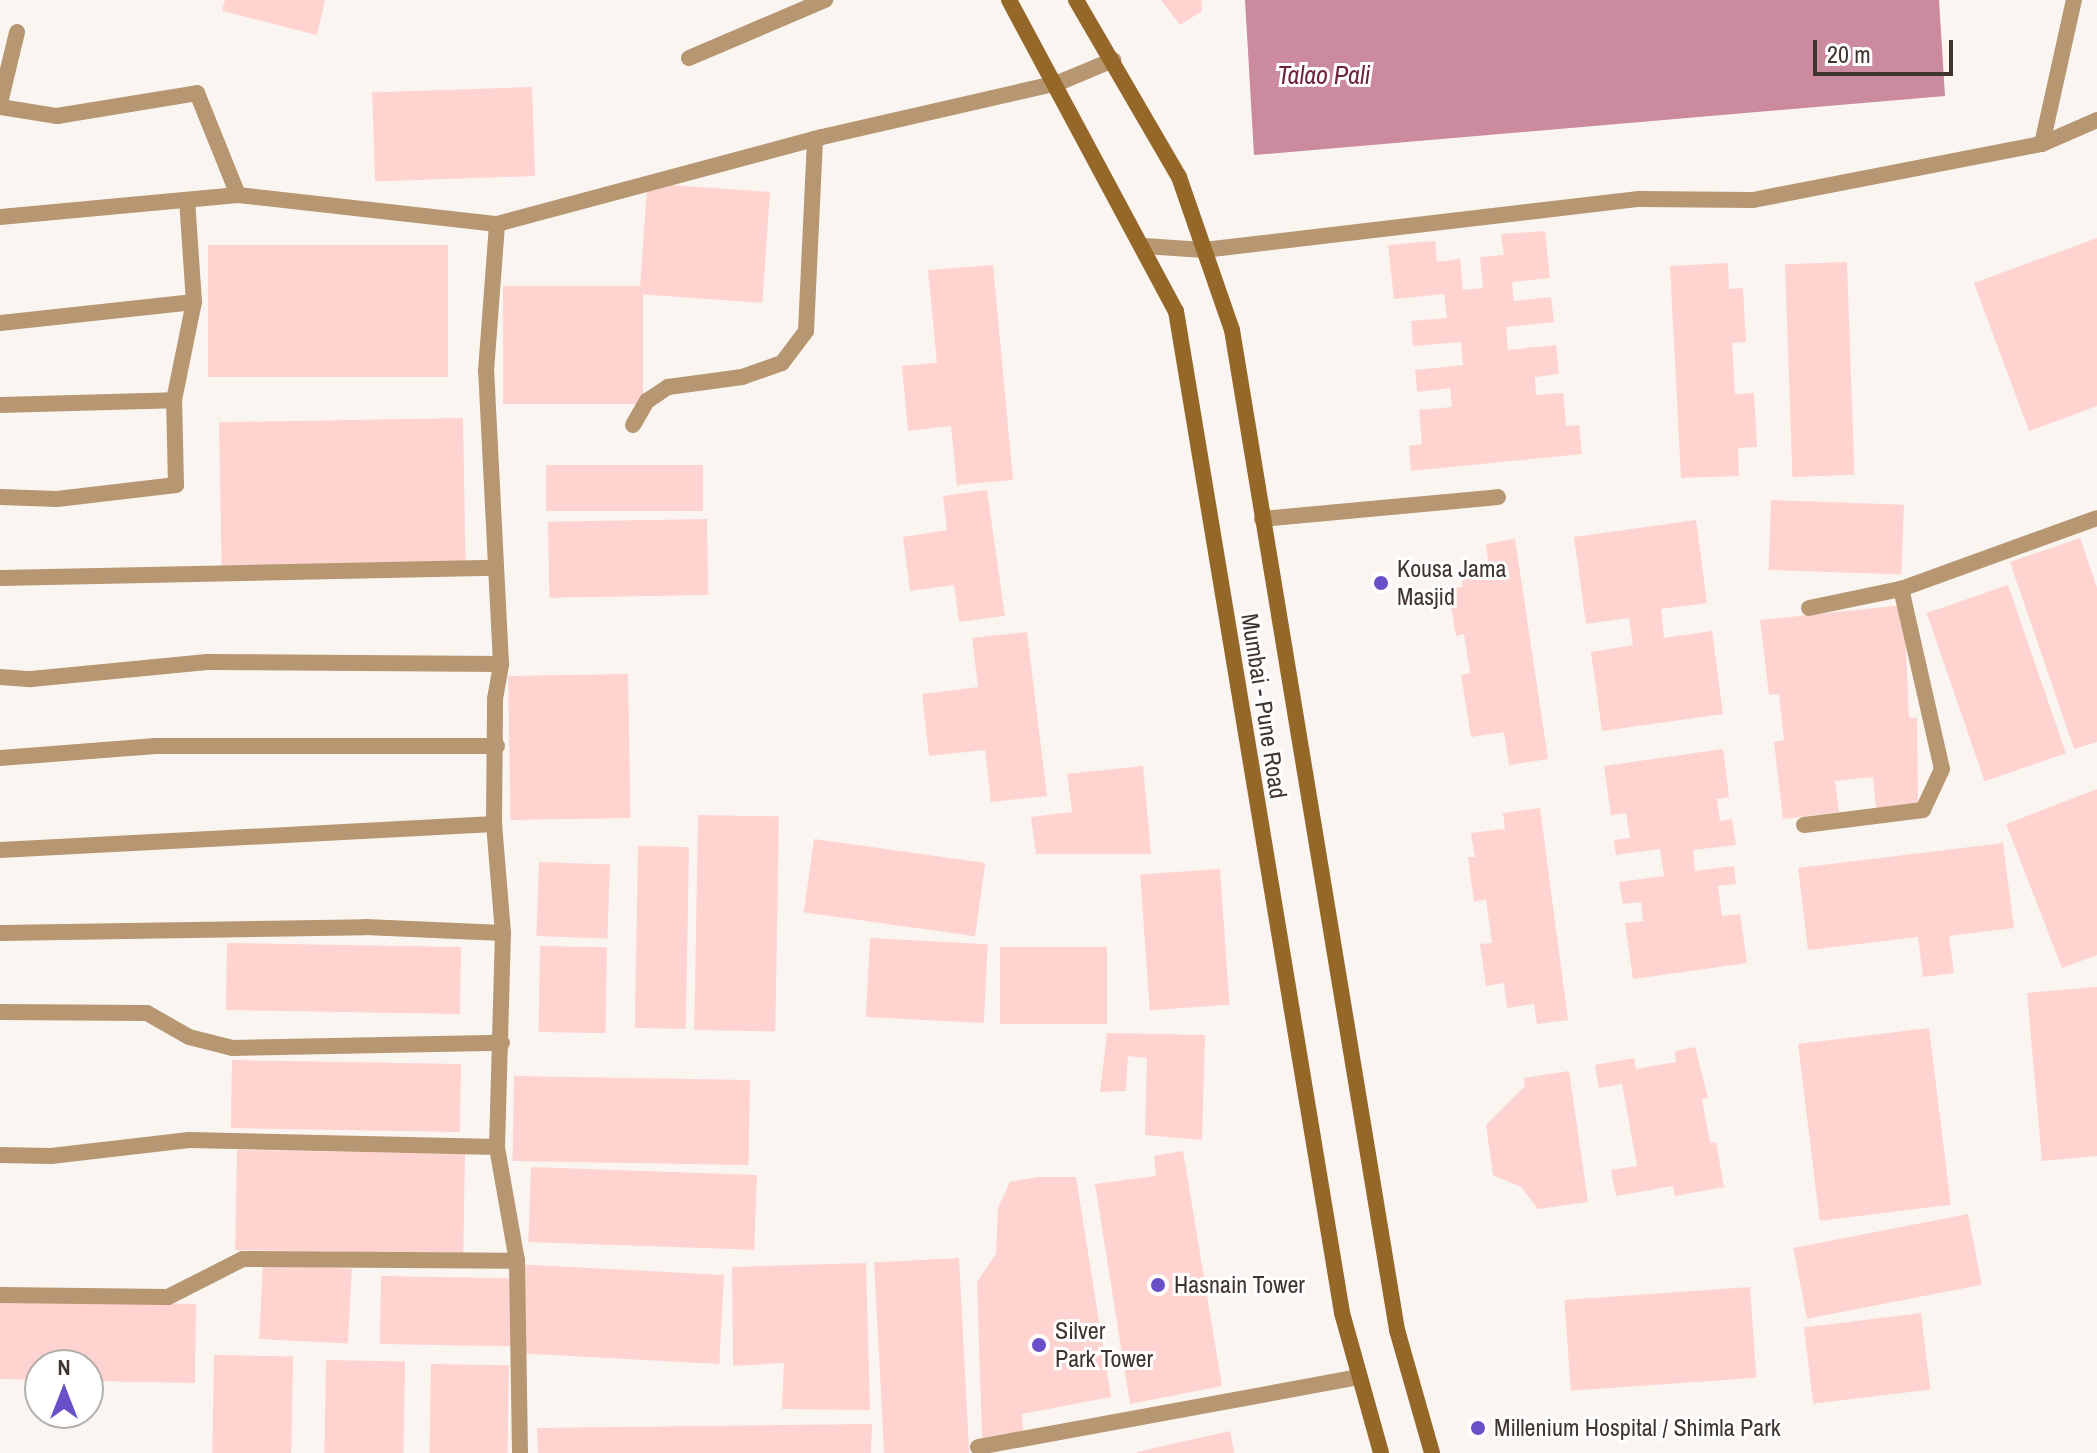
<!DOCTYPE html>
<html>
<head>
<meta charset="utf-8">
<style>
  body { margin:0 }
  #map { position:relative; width:2097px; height:1453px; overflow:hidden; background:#fbf5f2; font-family:"Archivo Narrow",sans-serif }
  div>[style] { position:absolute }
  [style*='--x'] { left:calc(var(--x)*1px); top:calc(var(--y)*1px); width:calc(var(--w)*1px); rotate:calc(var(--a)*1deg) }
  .water>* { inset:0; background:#cb8a9d }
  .building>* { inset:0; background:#ffd3cf; transform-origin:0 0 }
  .minor>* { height:16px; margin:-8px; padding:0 8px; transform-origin:8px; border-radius:8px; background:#b69771 }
  .tertiary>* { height:16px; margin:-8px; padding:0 8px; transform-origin:8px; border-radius:8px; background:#b69771 }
  .secondary>* { height:16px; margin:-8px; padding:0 8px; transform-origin:8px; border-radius:8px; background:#956829 }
  .dots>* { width:22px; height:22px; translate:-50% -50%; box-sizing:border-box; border:4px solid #fff; border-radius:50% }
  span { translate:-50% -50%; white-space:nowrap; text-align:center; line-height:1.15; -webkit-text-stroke:6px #fff; paint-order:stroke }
  .poi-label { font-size:24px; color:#40342e }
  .left { translate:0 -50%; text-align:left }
  .street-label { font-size:24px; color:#40342e }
  .water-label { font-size:26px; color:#702341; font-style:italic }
  .north { position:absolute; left:24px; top:1349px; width:80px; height:80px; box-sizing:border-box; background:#fff; border:2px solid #b3aeab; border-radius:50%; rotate:0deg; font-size:22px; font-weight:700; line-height:32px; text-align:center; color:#40342e }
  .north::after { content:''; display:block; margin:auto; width:28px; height:36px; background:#694fc8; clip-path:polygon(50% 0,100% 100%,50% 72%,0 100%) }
  .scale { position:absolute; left:1813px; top:40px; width:140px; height:36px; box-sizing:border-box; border:4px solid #40342e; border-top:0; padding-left:10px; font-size:24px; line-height:28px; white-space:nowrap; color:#40342e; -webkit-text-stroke:6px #fff; paint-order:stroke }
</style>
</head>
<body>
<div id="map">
  <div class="water">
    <i style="clip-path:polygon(1245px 0,1939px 0,1945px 96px,1254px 155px)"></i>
  </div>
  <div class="building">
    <i style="clip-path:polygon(225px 0,325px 0,317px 35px,222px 11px)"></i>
    <i style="clip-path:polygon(1161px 0,1201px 0,1202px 11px,1180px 25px)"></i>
    <i style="left:532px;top:87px;width:89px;height:160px;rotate:88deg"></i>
    <i style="left:770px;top:192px;width:111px;height:123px;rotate:94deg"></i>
    <i style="clip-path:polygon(1545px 231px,1550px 278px,1512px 282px,1514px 301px,1551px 297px,1554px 322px,1506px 327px,1508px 350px,1556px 345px,1559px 374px,1535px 377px,1536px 395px,1563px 393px,1566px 426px,1579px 425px,1582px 454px,1411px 471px,1409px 446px,1422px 444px,1419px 410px,1452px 407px,1450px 388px,1417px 392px,1415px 370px,1463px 365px,1461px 342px,1413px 346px,1411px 321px,1447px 318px,1444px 294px,1394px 299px,1388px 245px,1435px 241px,1437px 262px,1460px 259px,1463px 290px,1483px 288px,1480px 257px,1504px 255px,1501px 234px)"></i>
    <i style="clip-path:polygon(2097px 238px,2097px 406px,2029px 431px,1974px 283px)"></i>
    <i style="left:208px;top:245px;width:240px;height:132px"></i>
    <i style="left:1847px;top:262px;width:213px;height:62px;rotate:88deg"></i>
    <i style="clip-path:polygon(1728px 263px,1729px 289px,1743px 288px,1746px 342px,1732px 343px,1735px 394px,1754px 393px,1757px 447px,1738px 448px,1739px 476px,1681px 478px,1670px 266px)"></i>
    <i style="clip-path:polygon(993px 265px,1013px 480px,957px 485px,951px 426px,908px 431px,902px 366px,937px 363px,928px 270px)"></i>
    <i style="left:503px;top:286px;width:140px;height:118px"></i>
    <i style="left:463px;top:418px;width:147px;height:244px;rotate:89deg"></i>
    <i style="left:546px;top:465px;width:157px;height:46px"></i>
    <i style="clip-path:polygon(987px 490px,1005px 616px,959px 622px,954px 585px,910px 591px,903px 537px,947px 530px,943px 496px)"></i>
    <i style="left:1771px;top:500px;width:133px;height:70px;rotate:2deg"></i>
    <i style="left:707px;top:519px;width:76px;height:159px;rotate:89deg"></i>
    <i style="clip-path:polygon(1696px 520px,1707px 603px,1661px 609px,1664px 638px,1712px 631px,1723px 714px,1602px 731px,1591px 652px,1633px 645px,1629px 618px,1586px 624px,1574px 537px)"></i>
    <i style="clip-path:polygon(2080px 538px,2097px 588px,2097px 742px,2074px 749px,2010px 562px)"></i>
    <i style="clip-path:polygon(1515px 539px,1548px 759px,1509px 765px,1504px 732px,1471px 737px,1461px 675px,1470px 673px,1464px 634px,1456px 636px,1448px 589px,1463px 587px,1461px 572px,1489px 568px,1486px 544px)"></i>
    <i style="left:2008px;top:585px;width:178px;height:86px;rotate:71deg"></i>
    <i style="clip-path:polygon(1904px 605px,1909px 718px,1917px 718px,1918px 804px,1876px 808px,1873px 777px,1835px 781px,1839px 812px,1783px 819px,1774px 742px,1784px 740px,1779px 694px,1769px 695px,1760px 620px)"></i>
    <i style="clip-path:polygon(1027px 632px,1047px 796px,991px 802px,985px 750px,929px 756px,922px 694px,978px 687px,972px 638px)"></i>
    <i style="left:628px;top:674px;width:144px;height:120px;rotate:89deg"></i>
    <i style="clip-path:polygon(1723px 749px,1729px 797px,1717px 799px,1720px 821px,1732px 819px,1736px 845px,1693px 850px,1695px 871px,1734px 866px,1736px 884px,1718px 886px,1722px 916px,1740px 914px,1747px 963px,1633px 979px,1625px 923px,1643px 921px,1641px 902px,1623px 904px,1619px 882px,1664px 876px,1660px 849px,1616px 855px,1614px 840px,1630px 838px,1626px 813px,1611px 815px,1604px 766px)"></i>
    <i style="clip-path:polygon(1143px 766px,1151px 854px,1036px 854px,1031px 817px,1072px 812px,1067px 774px)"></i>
    <i style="clip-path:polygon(2097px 789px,2097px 955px,2062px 968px,2006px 824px)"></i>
    <i style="clip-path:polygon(1540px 808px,1568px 1020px,1537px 1024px,1534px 1004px,1507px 1008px,1504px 983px,1486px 986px,1480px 944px,1492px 943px,1486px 899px,1474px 902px,1468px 857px,1475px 857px,1471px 833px,1505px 829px,1503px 813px)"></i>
    <i style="left:698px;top:815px;width:81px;height:215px;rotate:1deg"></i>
    <i style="left:814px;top:839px;width:173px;height:74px;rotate:8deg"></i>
    <i style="clip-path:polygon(2003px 843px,2014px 928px,1949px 936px,1954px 973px,1923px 977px,1918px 937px,1808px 950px,1798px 868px)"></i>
    <i style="left:638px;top:846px;width:51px;height:182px;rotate:1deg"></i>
    <i style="left:539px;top:862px;width:71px;height:74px;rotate:2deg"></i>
    <i style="left:1220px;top:869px;width:136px;height:80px;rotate:86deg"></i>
    <i style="left:870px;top:938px;width:118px;height:79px;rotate:3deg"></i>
    <i style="left:227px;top:943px;width:234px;height:67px;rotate:1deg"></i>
    <i style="left:540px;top:946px;width:67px;height:86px;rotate:1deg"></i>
    <i style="left:1000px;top:947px;width:107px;height:77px"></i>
    <i style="clip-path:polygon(2097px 987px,2097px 1156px,2042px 1161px,2027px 993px)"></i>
    <i style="left:1929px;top:1028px;width:178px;height:132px;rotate:83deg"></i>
    <i style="clip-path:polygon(1107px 1033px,1205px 1035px,1202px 1140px,1145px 1135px,1147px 1058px,1128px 1056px,1126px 1091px,1100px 1092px)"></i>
    <i style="clip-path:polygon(1695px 1047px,1708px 1098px,1702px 1099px,1710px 1143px,1716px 1142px,1724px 1187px,1675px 1196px,1673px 1186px,1616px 1196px,1611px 1170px,1637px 1166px,1622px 1084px,1599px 1088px,1595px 1065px,1634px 1058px,1636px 1069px,1676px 1062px,1675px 1051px)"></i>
    <i style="left:232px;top:1060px;width:229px;height:68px;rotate:1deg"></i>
    <i style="clip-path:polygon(1569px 1071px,1588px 1202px,1538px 1209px,1521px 1187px,1493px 1175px,1486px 1125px,1525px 1086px,1524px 1078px)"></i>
    <i style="left:514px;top:1076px;width:236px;height:85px;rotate:1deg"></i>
    <i style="left:237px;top:1150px;width:228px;height:100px;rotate:1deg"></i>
    <i style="clip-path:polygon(1183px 1151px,1222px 1386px,1130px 1404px,1095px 1184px,1156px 1176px,1154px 1156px)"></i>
    <i style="left:531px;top:1167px;width:226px;height:75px;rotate:2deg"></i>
    <i style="clip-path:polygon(1037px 1177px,1076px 1177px,1111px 1397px,1022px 1414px,1023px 1431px,982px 1438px,977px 1282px,996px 1254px,998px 1208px,1010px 1182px)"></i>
    <i style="left:1968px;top:1214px;width:72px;height:178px;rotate:79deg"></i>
    <i style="left:959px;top:1258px;width:195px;height:85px;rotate:87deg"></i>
    <i style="clip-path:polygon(866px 1263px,870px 1410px,782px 1409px,784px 1363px,733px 1366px,732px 1267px)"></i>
    <i style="left:263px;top:1264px;width:89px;height:75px;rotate:3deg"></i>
    <i style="left:724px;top:1275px;width:89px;height:201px;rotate:93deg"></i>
    <i style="left:381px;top:1276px;width:132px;height:68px;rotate:1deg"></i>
    <i style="left:1750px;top:1287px;width:91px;height:186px;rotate:86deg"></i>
    <i style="clip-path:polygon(0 1300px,196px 1304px,195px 1383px,88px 1381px,88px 1365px,40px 1365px,40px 1380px,0 1379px)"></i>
    <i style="left:1921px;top:1313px;width:77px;height:118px;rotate:83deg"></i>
    <i style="left:214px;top:1355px;width:79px;height:98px;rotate:1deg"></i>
    <i style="left:326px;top:1360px;width:79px;height:93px;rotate:1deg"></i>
    <i style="left:431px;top:1364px;width:78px;height:89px;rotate:1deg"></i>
    <i style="clip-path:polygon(872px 1424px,871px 1453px,538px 1453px,537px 1428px)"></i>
    <i style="clip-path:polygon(1230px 1431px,1234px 1453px,1137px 1453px,1137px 1452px)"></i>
  </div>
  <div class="minor">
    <i style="--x:689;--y:58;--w:148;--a:-23.1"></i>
    <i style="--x:0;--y:103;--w:73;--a:-76.5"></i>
    <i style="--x:0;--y:107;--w:58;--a:9"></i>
    <i style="--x:57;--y:116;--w:142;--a:-9.3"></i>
    <i style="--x:197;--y:93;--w:110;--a:68.1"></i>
    <i style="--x:238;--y:195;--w:261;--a:6.4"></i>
    <i style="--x:2042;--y:144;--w:148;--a:-77.5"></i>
    <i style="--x:0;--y:217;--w:239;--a:-5.3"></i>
    <i style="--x:0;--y:323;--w:195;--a:-6.2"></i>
    <i style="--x:0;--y:405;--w:174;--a:-1.6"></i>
    <i style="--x:633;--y:425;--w:28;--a:-60"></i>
    <i style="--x:647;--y:401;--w:25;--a:-34"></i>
    <i style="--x:668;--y:387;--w:75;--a:-7.7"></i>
    <i style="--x:742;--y:377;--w:42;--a:-19.3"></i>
    <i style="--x:782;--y:363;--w:40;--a:-53"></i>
    <i style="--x:806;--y:331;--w:192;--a:-87.3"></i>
    <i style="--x:0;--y:497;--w:57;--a:2"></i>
    <i style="--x:57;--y:499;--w:120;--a:-6.7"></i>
    <i style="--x:176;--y:485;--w:85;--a:-91.3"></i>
    <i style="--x:174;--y:400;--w:100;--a:-78.5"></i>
    <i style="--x:194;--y:302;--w:102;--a:-93.9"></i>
    <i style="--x:1262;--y:519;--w:237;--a:-5.3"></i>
    <i style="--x:0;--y:578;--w:495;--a:-1.2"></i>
    <i style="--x:1809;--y:608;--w:94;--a:-11.7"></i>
    <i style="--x:1901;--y:589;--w:208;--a:-19.9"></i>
    <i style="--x:0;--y:677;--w:31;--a:4"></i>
    <i style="--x:31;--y:679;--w:177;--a:-5.5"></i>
    <i style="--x:207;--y:662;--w:294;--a:0.4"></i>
    <i style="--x:0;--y:758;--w:156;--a:-4.4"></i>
    <i style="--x:156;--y:746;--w:341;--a:0"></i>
    <i style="--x:1804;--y:825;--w:120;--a:-7.2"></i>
    <i style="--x:1923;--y:810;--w:45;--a:-65.1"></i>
    <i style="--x:1942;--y:769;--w:185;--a:-102.8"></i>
    <i style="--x:0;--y:850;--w:495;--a:-3"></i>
    <i style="--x:0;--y:933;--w:365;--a:-0.9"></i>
    <i style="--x:365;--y:927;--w:138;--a:2.5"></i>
    <i style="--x:0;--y:1012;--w:147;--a:0.4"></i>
    <i style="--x:147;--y:1013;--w:48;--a:29.7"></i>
    <i style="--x:189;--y:1037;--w:44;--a:14.3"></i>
    <i style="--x:232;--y:1048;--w:270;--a:-1.1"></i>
    <i style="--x:0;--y:1155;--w:51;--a:1.1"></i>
    <i style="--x:51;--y:1156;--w:139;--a:-6.6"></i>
    <i style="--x:189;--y:1140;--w:308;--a:1.3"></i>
    <i style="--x:0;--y:1295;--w:168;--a:0.7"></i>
    <i style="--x:168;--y:1297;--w:84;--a:-26.9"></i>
    <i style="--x:243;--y:1259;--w:274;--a:0.4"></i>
    <i style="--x:978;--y:1447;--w:388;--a:-10.4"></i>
    <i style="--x:520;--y:1453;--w:192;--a:-90.9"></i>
    <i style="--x:517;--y:1261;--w:116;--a:-100"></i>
    <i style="--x:497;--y:1147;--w:214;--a:-88.4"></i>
    <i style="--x:503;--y:933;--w:109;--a:-94.7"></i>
    <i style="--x:494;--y:824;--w:125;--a:-89.5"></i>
    <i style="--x:495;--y:699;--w:36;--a:-80"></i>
    <i style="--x:501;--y:664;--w:293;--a:-92.9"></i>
    <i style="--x:486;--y:371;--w:147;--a:-85.7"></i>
    <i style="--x:497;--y:224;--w:336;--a:-15"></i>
    <i style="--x:822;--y:137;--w:242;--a:-12.9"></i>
    <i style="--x:1058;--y:83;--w:60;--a:-22.7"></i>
  </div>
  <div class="tertiary">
    <i style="--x:1144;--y:246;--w:60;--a:3.8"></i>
    <i style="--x:1204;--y:250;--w:438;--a:-6.7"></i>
    <i style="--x:1639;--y:199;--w:114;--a:0.5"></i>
    <i style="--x:1753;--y:200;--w:294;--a:-11"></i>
    <i style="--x:2042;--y:144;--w:60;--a:-23.6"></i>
  </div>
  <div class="secondary">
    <i style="--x:1009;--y:0;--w:353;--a:61.8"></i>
    <i style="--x:1176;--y:311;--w:1016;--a:80.59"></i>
    <i style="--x:1342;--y:1313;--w:145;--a:74.4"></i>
    <i style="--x:1076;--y:0;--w:205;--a:59.8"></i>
    <i style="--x:1179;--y:177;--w:162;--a:70.9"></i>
    <i style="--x:1232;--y:330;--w:1014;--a:80.63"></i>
    <i style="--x:1397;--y:1330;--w:128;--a:74.1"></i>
  </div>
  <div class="dots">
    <i style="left:1381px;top:583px;background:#694fc8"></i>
    <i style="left:1158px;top:1285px;background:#694fc8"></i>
    <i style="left:1039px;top:1345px;background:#694fc8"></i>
    <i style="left:1478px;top:1428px;background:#694fc8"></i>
  </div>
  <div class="poi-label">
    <span class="left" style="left:1397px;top:583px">Kousa Jama<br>Masjid</span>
    <span class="left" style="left:1174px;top:1285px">Hasnain Tower</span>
    <span class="left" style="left:1055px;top:1345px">Silver<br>Park Tower</span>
    <span class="left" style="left:1494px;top:1428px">Millenium Hospital / Shimla Park</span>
  </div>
  <div class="street-label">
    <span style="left:1264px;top:706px;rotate:81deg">Mumbai - Pune Road</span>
  </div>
  <div class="water-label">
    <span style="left:1324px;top:75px">Talao Pali</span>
  </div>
  <div class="north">N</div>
  <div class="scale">20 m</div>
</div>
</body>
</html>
